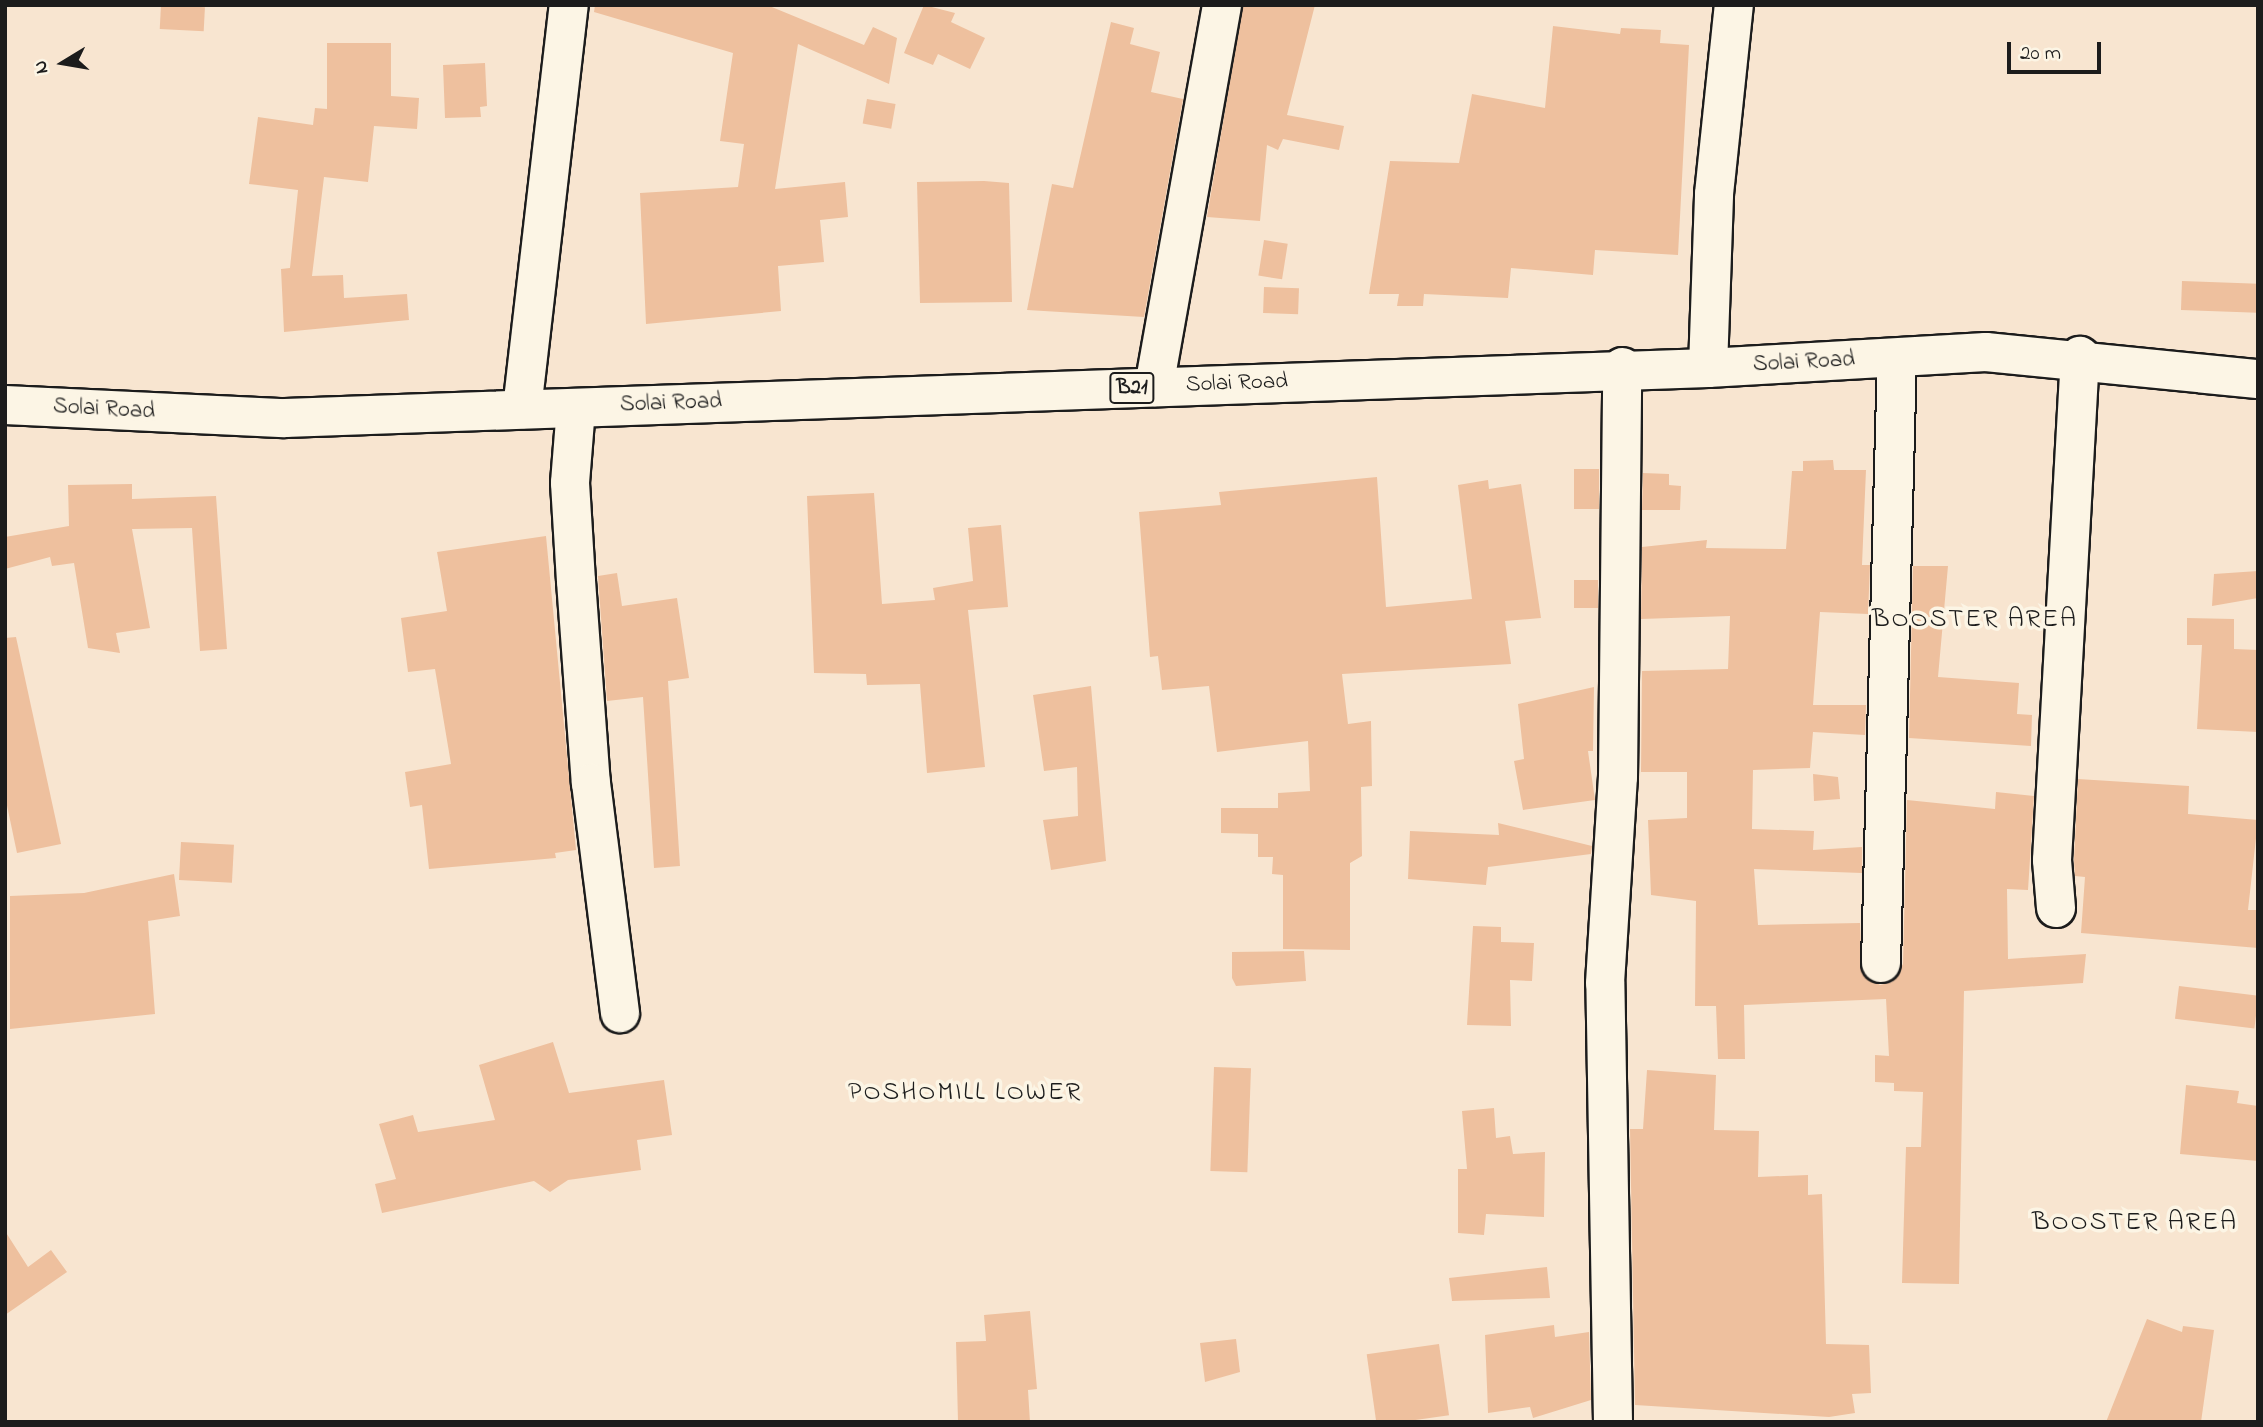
<!DOCTYPE html>
<html>
<head>
<meta charset="utf-8">
<style>
  body { margin:0 }
  #map { position:relative; width:2263px; height:1427px; overflow:hidden; background:#f8e5d0; font-family:"Indie Flower",sans-serif }
  div>[style] { position:absolute }
  [style*='--x'] { left:calc(var(--x)*1px); top:calc(var(--y)*1px); width:calc(var(--w)*1px); rotate:calc(var(--a)*1deg) }
  .building>* { inset:0; background:#eec09e; transform-origin:0 0 }
  .roads { filter:drop-shadow(2px 0 #1c1c1c) drop-shadow(-2px 0 #1c1c1c) drop-shadow(0 2px #1c1c1c) drop-shadow(0 -2px #1c1c1c) }
  .minor>* { height:38px; margin:-19px; padding:0 19px; transform-origin:19px; border-radius:19px; background:#fcf5e5 }
  .highway>* { height:38px; margin:-19px; padding:0 19px; transform-origin:19px; border-radius:19px; background:#fcf5e5 }
  span { translate:-50% -50%; white-space:nowrap; text-align:center; line-height:1.15; -webkit-text-stroke:7px #fcf5e5; paint-order:stroke }
  .shield-label span { padding:2px 5px; background:#fcf5e5; border:2px solid; border-radius:5px; -webkit-text-stroke-width:0 }
  .shield-label { font-size:21px; color:#1c1c1c; font-weight:700 }
  .street-label { font-size:23px; color:#1c1c1c }
  .quarter-label { font-size:26px; color:#1c1c1c; letter-spacing:2px }
  .frame { position:absolute; inset:0; border:7px solid #1c1c1c; pointer-events:none }
  .north { position:absolute; left:28px; top:28px; width:70px; height:70px; -webkit-text-stroke:5px #fcf5e5; paint-order:stroke; rotate:259deg; font-size:19px; font-weight:700; line-height:28px; text-align:center; color:#1c1c1c }
  .north::after { content:''; display:block; margin:auto; width:24px; height:32px; background:#1c1c1c; clip-path:polygon(50% 0,100% 100%,50% 72%,0 100%) }
  .scale { position:absolute; left:2007px; top:42px; width:94px; height:32px; box-sizing:border-box; border:4px solid #1c1c1c; border-top:0; padding-left:9px; font-size:21px; line-height:24px; white-space:nowrap; color:#1c1c1c; -webkit-text-stroke:5px #fcf5e5; paint-order:stroke }
</style>
</head>
<body>
<div id="map">
  <div class="building">
    <i style="left:161px;top:5px;width:44px;height:24px;rotate:3deg"></i>
    <i style="clip-path:polygon(595px 5px,767px 5px,864px 45px,873px 27px,897px 38px,889px 84px,798px 44px,775px 189px,845px 182px,848px 217px,820px 220px,824px 262px,778px 266px,781px 311px,646px 324px,640px 193px,738px 187px,744px 144px,720px 141px,733px 53px,594px 12px)"></i>
    <i style="clip-path:polygon(924px 5px,955px 13px,951px 22px,985px 38px,970px 69px,938px 54px,933px 65px,904px 53px)"></i>
    <i style="clip-path:polygon(1243px 5px,1315px 5px,1287px 115px,1344px 126px,1339px 150px,1283px 139px,1278px 150px,1267px 145px,1260px 221px,1207px 217px)"></i>
    <i style="clip-path:polygon(1111px 22px,1134px 28px,1130px 44px,1160px 52px,1151px 92px,1183px 99px,1144px 317px,1027px 310px,1052px 184px,1073px 188px)"></i>
    <i style="clip-path:polygon(1553px 26px,1620px 34px,1621px 28px,1661px 30px,1660px 43px,1689px 45px,1678px 255px,1595px 250px,1593px 275px,1511px 268px,1508px 298px,1424px 294px,1423px 306px,1397px 306px,1399px 294px,1369px 294px,1390px 161px,1459px 163px,1472px 94px,1545px 108px)"></i>
    <i style="clip-path:polygon(327px 43px,391px 43px,391px 96px,419px 98px,417px 129px,374px 126px,368px 182px,324px 177px,312px 276px,343px 275px,344px 298px,407px 294px,409px 320px,284px 332px,281px 269px,290px 268px,298px 190px,249px 184px,258px 117px,313px 125px,315px 108px,327px 109px)"></i>
    <i style="clip-path:polygon(485px 63px,487px 106px,480px 107px,481px 117px,445px 118px,443px 65px)"></i>
    <i style="left:867px;top:99px;width:29px;height:25px;rotate:10deg"></i>
    <i style="clip-path:polygon(984px 181px,1009px 183px,1012px 302px,920px 303px,917px 182px)"></i>
    <i style="left:1264px;top:240px;width:24px;height:36px;rotate:9deg"></i>
    <i style="left:2182px;top:281px;width:76px;height:29px;rotate:2deg"></i>
    <i style="left:1264px;top:287px;width:35px;height:26px;rotate:2deg"></i>
    <i style="clip-path:polygon(1833px 460px,1834px 470px,1866px 470px,1862px 565px,1870px 565px,1868px 614px,1820px 612px,1813px 705px,1866px 705px,1865px 735px,1813px 732px,1810px 768px,1753px 770px,1752px 829px,1814px 831px,1813px 850px,1862px 847px,1862px 873px,1754px 869px,1758px 925px,1860px 923px,1862px 973px,1880px 985px,1892px 982px,1903px 964px,1907px 800px,1995px 809px,1996px 792px,2034px 796px,2028px 890px,2007px 889px,2008px 959px,2086px 954px,2083px 983px,1964px 991px,1959px 1284px,1902px 1283px,1906px 1147px,1921px 1147px,1923px 1092px,1894px 1091px,1894px 1083px,1875px 1082px,1875px 1055px,1889px 1056px,1886px 999px,1744px 1005px,1745px 1059px,1718px 1059px,1716px 1006px,1695px 1006px,1696px 901px,1651px 895px,1648px 820px,1687px 818px,1687px 772px,1641px 772px,1642px 671px,1728px 669px,1730px 616px,1641px 619px,1642px 547px,1707px 540px,1706px 548px,1786px 549px,1792px 471px,1803px 471px,1803px 461px)"></i>
    <i style="left:1574px;top:469px;width:25px;height:40px"></i>
    <i style="clip-path:polygon(1643px 473px,1669px 474px,1669px 485px,1681px 486px,1680px 510px,1642px 510px)"></i>
    <i style="clip-path:polygon(1377px 477px,1386px 607px,1472px 599px,1458px 485px,1488px 480px,1489px 489px,1521px 484px,1541px 618px,1505px 621px,1511px 664px,1342px 674px,1348px 724px,1371px 721px,1372px 786px,1361px 787px,1362px 856px,1350px 863px,1350px 950px,1283px 949px,1283px 875px,1272px 874px,1273px 857px,1258px 857px,1258px 834px,1221px 833px,1221px 808px,1278px 808px,1278px 793px,1310px 791px,1308px 741px,1217px 752px,1209px 686px,1162px 690px,1158px 656px,1150px 657px,1139px 512px,1221px 505px,1219px 492px)"></i>
    <i style="clip-path:polygon(132px 484px,132px 499px,216px 496px,227px 649px,200px 651px,192px 528px,132px 529px,150px 628px,116px 633px,120px 653px,88px 648px,74px 563px,52px 566px,50px 557px,5px 569px,5px 537px,69px 526px,68px 485px)"></i>
    <i style="clip-path:polygon(874px 493px,882px 604px,935px 600px,933px 588px,973px 581px,968px 528px,1001px 525px,1008px 607px,968px 610px,985px 767px,927px 773px,920px 684px,867px 685px,866px 674px,814px 673px,807px 496px)"></i>
    <i style="clip-path:polygon(546px 536px,576px 850px,555px 853px,556px 858px,429px 869px,422px 805px,410px 807px,405px 772px,451px 764px,435px 669px,408px 672px,401px 618px,447px 611px,437px 552px)"></i>
    <i style="clip-path:polygon(1913px 566px,1948px 566px,1938px 677px,2019px 683px,2017px 714px,2032px 715px,2031px 746px,1909px 738px)"></i>
    <i style="clip-path:polygon(2258px 571px,2258px 598px,2212px 606px,2214px 574px)"></i>
    <i style="clip-path:polygon(617px 573px,622px 606px,677px 598px,689px 678px,668px 681px,680px 866px,654px 868px,643px 697px,607px 701px,598px 576px)"></i>
    <i style="left:1598px;top:580px;width:28px;height:24px;rotate:90deg"></i>
    <i style="clip-path:polygon(2187px 618px,2234px 619px,2234px 649px,2258px 650px,2258px 732px,2197px 729px,2202px 645px,2187px 645px)"></i>
    <i style="clip-path:polygon(16px 637px,61px 844px,17px 853px,5px 796px,5px 638px)"></i>
    <i style="clip-path:polygon(1091px 686px,1106px 861px,1051px 870px,1043px 820px,1078px 816px,1077px 767px,1044px 771px,1033px 695px)"></i>
    <i style="clip-path:polygon(1594px 687px,1593px 751px,1588px 751px,1595px 800px,1523px 810px,1514px 761px,1524px 759px,1518px 704px)"></i>
    <i style="clip-path:polygon(1813px 774px,1838px 777px,1840px 799px,1814px 801px)"></i>
    <i style="clip-path:polygon(2078px 779px,2189px 786px,2188px 814px,2258px 820px,2248px 910px,2258px 910px,2258px 948px,2081px 933px,2085px 877px,2075px 876px,2074px 860px)"></i>
    <i style="clip-path:polygon(1498px 823px,1592px 846px,1591px 854px,1488px 867px,1486px 885px,1408px 879px,1410px 831px,1499px 835px)"></i>
    <i style="left:181px;top:842px;width:53px;height:38px;rotate:3deg"></i>
    <i style="clip-path:polygon(174px 874px,180px 916px,148px 921px,155px 1014px,10px 1029px,10px 896px,84px 893px)"></i>
    <i style="clip-path:polygon(1473px 926px,1501px 927px,1501px 942px,1534px 943px,1532px 981px,1510px 980px,1511px 1026px,1467px 1025px)"></i>
    <i style="clip-path:polygon(1304px 951px,1306px 981px,1236px 986px,1232px 978px,1232px 952px)"></i>
    <i style="left:2179px;top:986px;width:80px;height:33px;rotate:7deg"></i>
    <i style="clip-path:polygon(553px 1042px,569px 1093px,664px 1080px,672px 1135px,637px 1140px,641px 1170px,568px 1180px,550px 1192px,534px 1181px,382px 1213px,375px 1184px,396px 1179px,379px 1124px,413px 1115px,418px 1132px,495px 1120px,479px 1065px)"></i>
    <i style="left:1214px;top:1067px;width:37px;height:104px;rotate:2deg"></i>
    <i style="clip-path:polygon(1647px 1070px,1716px 1075px,1714px 1130px,1759px 1131px,1758px 1177px,1808px 1175px,1808px 1195px,1822px 1194px,1826px 1344px,1869px 1345px,1871px 1393px,1852px 1394px,1855px 1413px,1829px 1417px,1635px 1405px,1630px 1129px,1643px 1129px)"></i>
    <i style="clip-path:polygon(2186px 1085px,2239px 1091px,2237px 1103px,2258px 1106px,2258px 1161px,2180px 1154px)"></i>
    <i style="clip-path:polygon(1494px 1108px,1496px 1138px,1510px 1136px,1513px 1154px,1545px 1152px,1544px 1217px,1486px 1214px,1484px 1235px,1458px 1233px,1458px 1169px,1467px 1169px,1462px 1111px)"></i>
    <i style="clip-path:polygon(5px 1231px,28px 1267px,51px 1250px,67px 1272px,5px 1315px)"></i>
    <i style="clip-path:polygon(1547px 1267px,1550px 1298px,1452px 1301px,1449px 1278px)"></i>
    <i style="clip-path:polygon(1030px 1311px,1037px 1389px,1028px 1390px,1030px 1422px,958px 1422px,956px 1342px,986px 1341px,984px 1315px)"></i>
    <i style="clip-path:polygon(2147px 1319px,2182px 1332px,2183px 1326px,2214px 1330px,2201px 1422px,2106px 1422px)"></i>
    <i style="clip-path:polygon(1554px 1325px,1555px 1337px,1589px 1332px,1591px 1400px,1533px 1418px,1530px 1407px,1488px 1413px,1485px 1335px)"></i>
    <i style="clip-path:polygon(1236px 1339px,1240px 1372px,1205px 1382px,1200px 1343px)"></i>
    <i style="left:1439px;top:1344px;width:72px;height:73px;rotate:82deg"></i>
  </div>
  <div class="roads">
    <div class="minor">
      <i style="--x:1708;--y:368;--w:174;--a:-88"></i>
      <i style="--x:1714;--y:194;--w:190;--a:-84"></i>
      <i style="--x:1154;--y:387;--w:388;--a:-79.9"></i>
      <i style="--x:576;--y:408;--w:75;--a:94.6"></i>
      <i style="--x:570;--y:483;--w:98;--a:86.5"></i>
      <i style="--x:576;--y:581;--w:203;--a:85.8"></i>
      <i style="--x:591;--y:783;--w:232;--a:82.8"></i>
      <i style="--x:522;--y:409;--w:407;--a:-83.4"></i>
      <i style="--x:2056;--y:908;--w:48;--a:-94.8"></i>
      <i style="--x:2052;--y:860;--w:505;--a:-86.82"></i>
      <i style="--x:1881;--y:963;--w:605;--a:-88.49"></i>
      <i style="--x:1613;--y:1422;--w:439;--a:-91"></i>
      <i style="--x:1605;--y:983;--w:206;--a:-86.4"></i>
      <i style="--x:1618;--y:777;--w:410;--a:-89.4"></i>
    </div>
    <div class="highway">
      <i style="--x:5;--y:405;--w:280;--a:2.7"></i>
      <i style="--x:285;--y:418;--w:1424;--a:-2.01"></i>
      <i style="--x:1708;--y:368;--w:278;--a:-3.3"></i>
      <i style="--x:1986;--y:352;--w:273;--a:5.7"></i>
    </div>
  </div>
  <div class="shield-label">
    <span style="left:1132px;top:388px">B21</span>
  </div>
  <div class="street-label">
    <span style="left:1804px;top:363px;rotate:-3deg">Solai Road</span>
    <span style="left:1237px;top:384px;rotate:-2deg">Solai Road</span>
    <span style="left:671px;top:404px;rotate:-2deg">Solai Road</span>
    <span style="left:104px;top:410px;rotate:3deg">Solai Road</span>
  </div>
  <div class="quarter-label">
    <span style="left:1975px;top:621px">BOOSTER AREA</span>
    <span style="left:965px;top:1094px">POSHOMILL LOWER</span>
    <span style="left:2135px;top:1224px">BOOSTER AREA</span>
  </div>
  <div class="frame"></div>
  <div class="north">N</div>
  <div class="scale">20 m</div>
</div>
</body>
</html>
